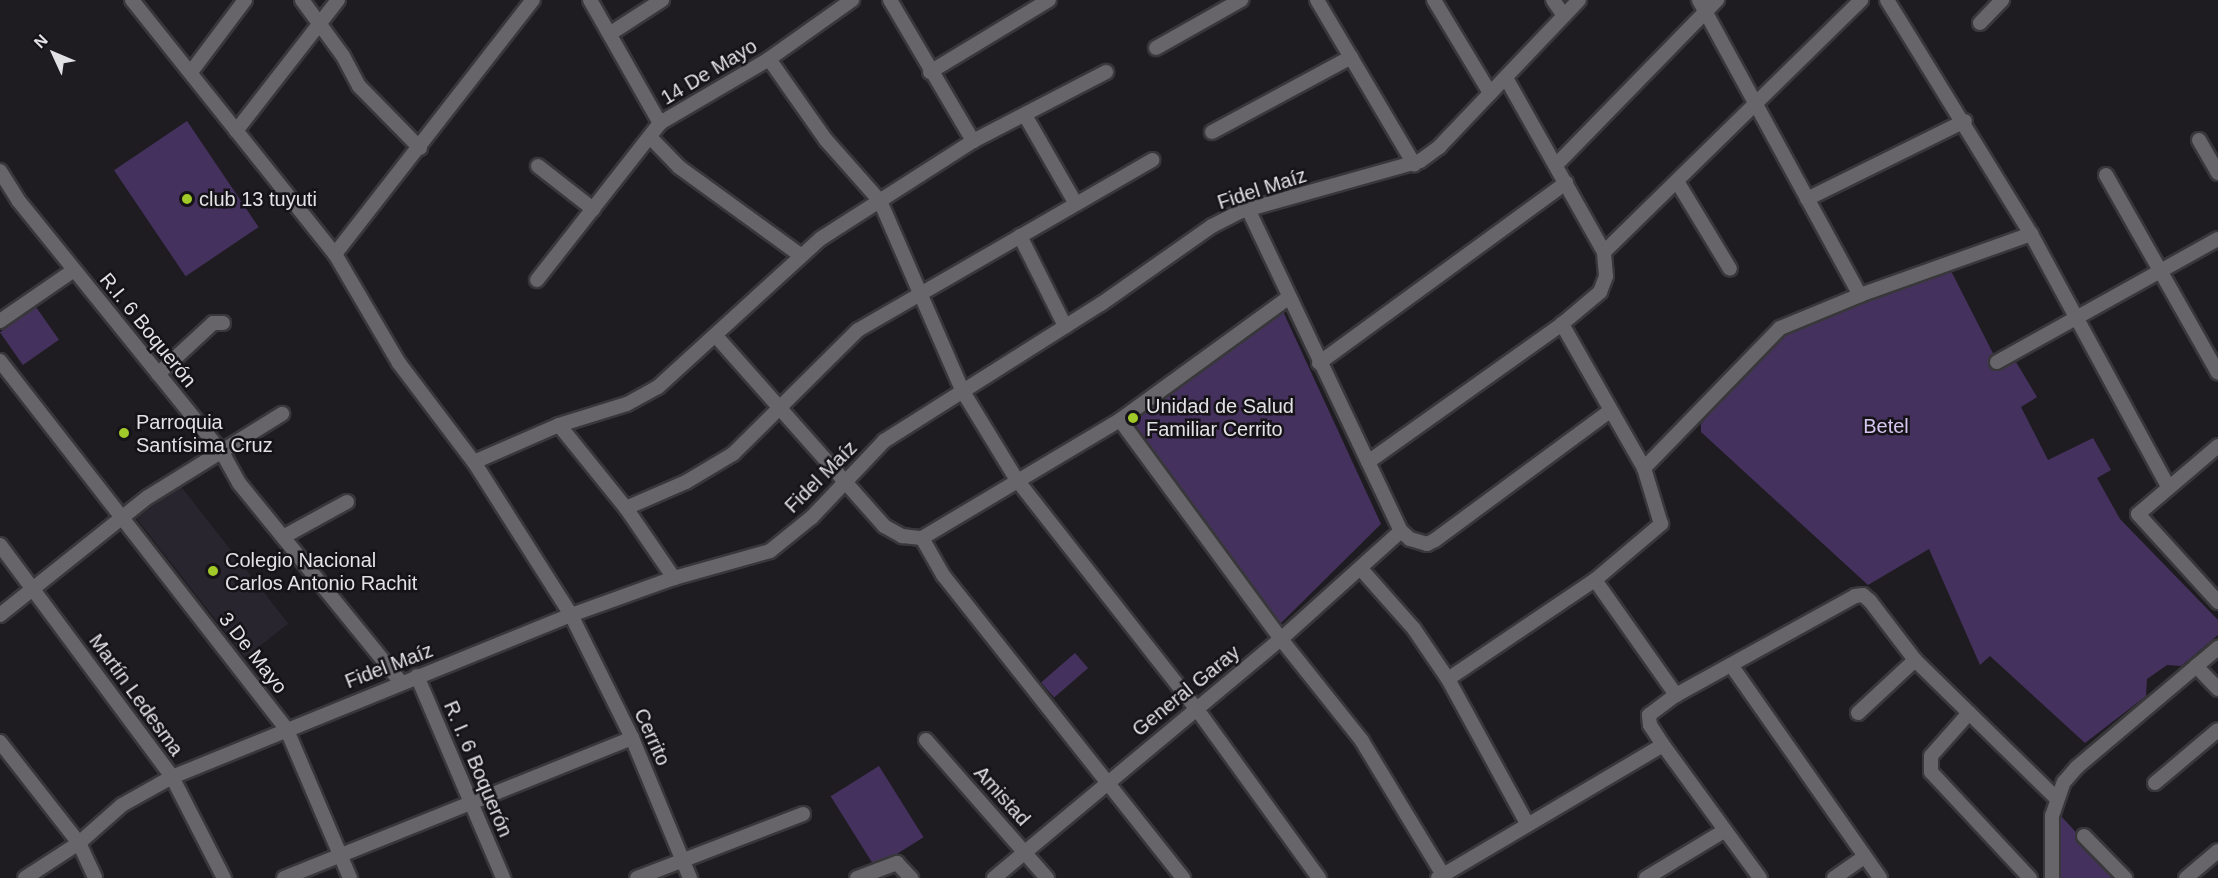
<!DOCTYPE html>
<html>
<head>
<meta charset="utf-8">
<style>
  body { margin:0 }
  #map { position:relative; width:2218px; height:878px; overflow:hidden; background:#1e1c21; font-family:Arial,sans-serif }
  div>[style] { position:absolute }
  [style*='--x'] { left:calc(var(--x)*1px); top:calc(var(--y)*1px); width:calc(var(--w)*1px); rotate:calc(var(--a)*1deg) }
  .built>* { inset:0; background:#28252e; transform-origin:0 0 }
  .green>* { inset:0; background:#45315d; transform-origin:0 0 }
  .roads { filter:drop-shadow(2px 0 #38373a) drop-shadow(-2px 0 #38373a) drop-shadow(0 2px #38373a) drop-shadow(0 -2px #38373a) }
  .minor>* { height:14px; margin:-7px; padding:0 7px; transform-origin:7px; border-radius:7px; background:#67656a }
  .dots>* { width:16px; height:16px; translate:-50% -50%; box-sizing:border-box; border:3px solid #151317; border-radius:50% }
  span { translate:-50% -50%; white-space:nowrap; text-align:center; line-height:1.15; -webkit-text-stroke:5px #151317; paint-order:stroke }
  .street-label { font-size:20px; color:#e2e1e4 }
  .poi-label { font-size:20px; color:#e2e1e4 }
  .left { translate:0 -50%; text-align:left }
  .park-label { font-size:20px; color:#d8c6f2 }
  .north { position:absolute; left:24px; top:24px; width:60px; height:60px; -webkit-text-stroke:4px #151317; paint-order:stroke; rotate:314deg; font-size:16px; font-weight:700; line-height:24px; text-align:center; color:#e2e1e4 }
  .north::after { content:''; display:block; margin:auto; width:21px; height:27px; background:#e2e1e4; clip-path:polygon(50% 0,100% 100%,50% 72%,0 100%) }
</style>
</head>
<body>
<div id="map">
  <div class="built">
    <i style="left:180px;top:485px;width:176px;height:55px;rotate:52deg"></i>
  </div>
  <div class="green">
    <i style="left:187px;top:121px;width:128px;height:88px;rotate:56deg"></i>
    <i style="clip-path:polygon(1948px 265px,2001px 369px,2016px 362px,2037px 397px,2021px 407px,2048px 460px,2093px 438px,2111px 470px,2097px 478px,2120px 519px,2218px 620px,2218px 635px,2181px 666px,2167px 665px,2147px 679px,2146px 696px,2085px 743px,1990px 656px,1980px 665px,1929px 549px,1868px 585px,1701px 432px,1701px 424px,1781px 330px)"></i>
    <i style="left:36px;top:307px;width:40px;height:44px;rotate:55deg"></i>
    <i style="clip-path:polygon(1281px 307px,1381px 524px,1278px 626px,1125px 421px)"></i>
    <i style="left:1075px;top:653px;width:20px;height:45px;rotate:49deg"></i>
    <i style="left:879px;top:766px;width:84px;height:57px;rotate:58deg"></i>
    <i style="clip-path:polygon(2061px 816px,2118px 878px,2059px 878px)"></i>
  </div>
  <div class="roads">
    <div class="minor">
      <i style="--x:132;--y:0;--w:325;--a:51.4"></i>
      <i style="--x:335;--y:254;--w:126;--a:59.6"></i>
      <i style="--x:399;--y:363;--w:124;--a:52.9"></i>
      <i style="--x:474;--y:462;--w:181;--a:57.6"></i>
      <i style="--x:571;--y:615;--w:137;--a:63.6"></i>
      <i style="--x:632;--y:738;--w:152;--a:67.5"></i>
      <i style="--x:302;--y:0;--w:69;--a:53.8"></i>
      <i style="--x:343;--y:56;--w:34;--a:62"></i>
      <i style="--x:359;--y:86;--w:87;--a:45.5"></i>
      <i style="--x:590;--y:0;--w:142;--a:60.4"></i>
      <i style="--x:890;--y:0;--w:164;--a:59.5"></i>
      <i style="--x:1317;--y:0;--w:191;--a:59.4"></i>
      <i style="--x:1434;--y:0;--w:109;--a:58.9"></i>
      <i style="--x:1553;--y:0;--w:19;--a:55"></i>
      <i style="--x:1699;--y:0;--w:336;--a:61.4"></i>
      <i style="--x:1860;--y:295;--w:182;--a:-19.6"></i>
      <i style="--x:1887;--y:0;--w:275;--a:58.4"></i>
      <i style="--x:2031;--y:234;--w:285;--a:61.5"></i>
      <i style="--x:1980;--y:23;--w:32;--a:-46"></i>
      <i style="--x:611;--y:33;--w:61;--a:-32.9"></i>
      <i style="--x:1156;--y:48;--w:98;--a:-29.5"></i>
      <i style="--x:769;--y:59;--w:99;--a:54.9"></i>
      <i style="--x:826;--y:140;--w:81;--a:48.5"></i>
      <i style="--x:880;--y:201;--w:206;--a:66.5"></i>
      <i style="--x:962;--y:390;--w:105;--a:58.6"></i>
      <i style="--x:1017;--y:480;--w:290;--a:51.9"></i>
      <i style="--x:1196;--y:708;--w:210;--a:54.1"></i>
      <i style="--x:191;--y:72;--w:90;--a:-53.1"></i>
      <i style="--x:930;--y:72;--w:139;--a:-31.2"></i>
      <i style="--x:1506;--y:78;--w:200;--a:60.6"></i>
      <i style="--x:1604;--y:252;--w:360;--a:-44.4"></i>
      <i style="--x:1026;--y:117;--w:100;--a:60.1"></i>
      <i style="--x:236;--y:131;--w:166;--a:-52.1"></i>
      <i style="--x:1212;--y:132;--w:158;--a:-28.3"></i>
      <i style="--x:650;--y:137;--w:42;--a:46"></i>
      <i style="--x:679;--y:167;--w:150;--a:36"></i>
      <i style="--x:2199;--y:140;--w:38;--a:60"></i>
      <i style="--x:1556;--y:165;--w:231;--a:-45.7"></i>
      <i style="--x:538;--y:166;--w:70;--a:38"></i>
      <i style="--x:0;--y:171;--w:34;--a:58"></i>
      <i style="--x:18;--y:200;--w:326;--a:51.1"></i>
      <i style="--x:223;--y:454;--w:33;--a:61"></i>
      <i style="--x:239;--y:483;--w:255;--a:50.9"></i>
      <i style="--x:2106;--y:175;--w:227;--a:60.5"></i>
      <i style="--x:1678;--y:183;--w:100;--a:58.8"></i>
      <i style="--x:1807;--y:199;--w:176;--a:-26.3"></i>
      <i style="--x:1248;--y:209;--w:357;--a:64.6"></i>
      <i style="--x:1401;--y:531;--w:12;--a:42"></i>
      <i style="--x:1410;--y:539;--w:18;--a:16"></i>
      <i style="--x:1427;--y:544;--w:9;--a:-27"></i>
      <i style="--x:1435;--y:540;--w:217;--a:-36.4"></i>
      <i style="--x:1020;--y:236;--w:101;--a:63.4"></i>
      <i style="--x:335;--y:254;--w:322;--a:-52.1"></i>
      <i style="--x:537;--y:280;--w:199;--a:-51.9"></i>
      <i style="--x:660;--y:123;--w:126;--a:-30.4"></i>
      <i style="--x:769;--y:59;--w:102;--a:-35.4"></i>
      <i style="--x:0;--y:321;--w:90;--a:-34.6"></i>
      <i style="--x:716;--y:336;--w:254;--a:48.5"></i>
      <i style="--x:884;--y:526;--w:21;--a:29"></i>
      <i style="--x:902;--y:536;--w:20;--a:6"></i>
      <i style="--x:922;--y:538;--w:230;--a:-30.8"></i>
      <i style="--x:1120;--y:420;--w:272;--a:53.7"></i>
      <i style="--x:1281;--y:639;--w:130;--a:51.5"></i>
      <i style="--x:1362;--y:741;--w:160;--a:58.8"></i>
      <i style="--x:0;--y:361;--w:465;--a:52.1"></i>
      <i style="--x:286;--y:728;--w:163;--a:66.9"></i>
      <i style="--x:1997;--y:362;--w:253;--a:-29.1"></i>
      <i style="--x:1319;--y:363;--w:306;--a:-36.1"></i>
      <i style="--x:158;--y:374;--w:75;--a:-42.8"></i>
      <i style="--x:213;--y:323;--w:10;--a:0"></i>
      <i style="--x:1120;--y:420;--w:208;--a:-36"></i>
      <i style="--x:559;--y:425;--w:107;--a:51.1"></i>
      <i style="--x:626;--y:508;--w:85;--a:55.6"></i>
      <i style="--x:2218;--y:446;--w:105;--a:139.6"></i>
      <i style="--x:2138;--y:514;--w:119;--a:47.7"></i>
      <i style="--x:474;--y:462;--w:93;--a:-23.5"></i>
      <i style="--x:559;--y:425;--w:71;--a:-17.2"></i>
      <i style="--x:627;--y:404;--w:35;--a:-29"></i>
      <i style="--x:658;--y:387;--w:219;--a:-42.4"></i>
      <i style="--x:820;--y:239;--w:182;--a:-32.6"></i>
      <i style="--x:973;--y:141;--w:150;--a:-27.4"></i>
      <i style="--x:1368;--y:462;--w:238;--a:-35.4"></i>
      <i style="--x:1562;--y:324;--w:50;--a:-40.1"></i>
      <i style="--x:1600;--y:292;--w:17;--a:-69"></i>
      <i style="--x:1606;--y:276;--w:24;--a:-95"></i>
      <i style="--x:1644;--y:468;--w:195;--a:-45.8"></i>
      <i style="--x:1780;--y:328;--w:87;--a:-22.4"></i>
      <i style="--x:626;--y:508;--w:65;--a:-23.4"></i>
      <i style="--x:686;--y:482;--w:55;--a:-30.8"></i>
      <i style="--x:733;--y:454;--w:176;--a:-44.8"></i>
      <i style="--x:858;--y:330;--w:340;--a:-30"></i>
      <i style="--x:283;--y:537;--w:73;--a:-28.7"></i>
      <i style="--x:922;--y:538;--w:43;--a:60.4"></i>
      <i style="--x:943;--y:575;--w:387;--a:51.6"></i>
      <i style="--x:0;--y:545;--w:289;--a:53.4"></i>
      <i style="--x:172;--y:777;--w:114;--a:62.8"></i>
      <i style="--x:1361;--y:569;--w:80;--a:48.5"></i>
      <i style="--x:1414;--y:629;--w:60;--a:55.8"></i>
      <i style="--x:1448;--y:679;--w:166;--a:61.3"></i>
      <i style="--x:1595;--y:580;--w:141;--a:54.8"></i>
      <i style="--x:0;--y:615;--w:189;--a:-38.6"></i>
      <i style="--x:148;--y:497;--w:158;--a:-31.8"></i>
      <i style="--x:1731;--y:665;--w:260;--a:55"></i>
      <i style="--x:2196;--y:666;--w:32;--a:46"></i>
      <i style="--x:417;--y:676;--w:220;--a:66.9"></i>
      <i style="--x:1448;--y:679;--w:177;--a:-34"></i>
      <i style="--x:1595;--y:580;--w:87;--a:-40.3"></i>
      <i style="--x:1661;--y:524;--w:59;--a:-106.9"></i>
      <i style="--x:1644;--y:468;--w:166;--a:-119.7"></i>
      <i style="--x:1858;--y:713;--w:78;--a:-42.9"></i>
      <i style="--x:1969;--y:713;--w:57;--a:131.5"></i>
      <i style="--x:1931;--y:756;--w:16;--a:90"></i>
      <i style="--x:1931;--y:772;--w:145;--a:47"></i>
      <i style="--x:926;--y:740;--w:184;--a:48.8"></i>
      <i style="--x:0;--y:742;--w:128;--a:52"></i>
      <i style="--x:79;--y:843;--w:38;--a:65"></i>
      <i style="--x:2155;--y:783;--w:82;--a:-40.1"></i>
      <i style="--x:2084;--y:836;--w:59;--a:45.7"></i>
      <i style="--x:25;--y:878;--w:64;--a:-32.9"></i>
      <i style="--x:79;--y:843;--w:57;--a:-41.5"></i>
      <i style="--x:122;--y:805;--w:57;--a:-29.2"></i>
      <i style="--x:172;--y:777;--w:431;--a:-22.1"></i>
      <i style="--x:571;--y:615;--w:109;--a:-19.8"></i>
      <i style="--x:674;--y:578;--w:100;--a:-15.7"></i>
      <i style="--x:770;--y:551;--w:54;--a:-39"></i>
      <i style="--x:812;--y:517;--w:105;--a:-46.5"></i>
      <i style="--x:884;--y:441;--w:257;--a:-32.3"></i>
      <i style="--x:1101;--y:304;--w:136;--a:-35.1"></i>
      <i style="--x:1212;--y:226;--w:34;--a:-27"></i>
      <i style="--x:1242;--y:211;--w:185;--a:-15.7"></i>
      <i style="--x:1420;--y:161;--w:24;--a:-36"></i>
      <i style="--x:1439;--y:147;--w:203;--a:-46.4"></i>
      <i style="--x:284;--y:878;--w:375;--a:-21.9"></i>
      <i style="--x:637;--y:878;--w:178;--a:-21.1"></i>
      <i style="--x:857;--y:878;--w:43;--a:-20.6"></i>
      <i style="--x:897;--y:863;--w:21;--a:47"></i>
      <i style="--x:994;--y:878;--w:373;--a:-39.8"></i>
      <i style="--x:1281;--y:639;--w:161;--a:-42"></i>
      <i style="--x:1438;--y:878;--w:261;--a:-30.6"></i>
      <i style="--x:1646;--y:878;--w:91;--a:-31.1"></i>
      <i style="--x:1760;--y:878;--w:165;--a:-126.1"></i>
      <i style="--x:1663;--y:745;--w:24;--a:-123"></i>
      <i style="--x:1650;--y:725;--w:10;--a:-96"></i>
      <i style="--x:1649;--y:715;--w:34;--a:-37"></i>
      <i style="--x:1676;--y:695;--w:205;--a:-28.9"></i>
      <i style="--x:1855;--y:596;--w:8;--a:-7"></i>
      <i style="--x:1863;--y:595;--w:9;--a:41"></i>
      <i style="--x:1870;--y:601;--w:74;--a:52.7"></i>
      <i style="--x:1915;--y:660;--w:197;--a:44.4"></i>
      <i style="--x:1834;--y:878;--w:35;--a:-35"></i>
      <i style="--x:2052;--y:878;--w:62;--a:-90"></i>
      <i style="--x:2052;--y:816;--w:36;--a:-71"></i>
      <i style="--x:2064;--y:782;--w:20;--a:-49"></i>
      <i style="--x:2077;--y:767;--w:185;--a:-40.2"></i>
      <i style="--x:2186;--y:878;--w:42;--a:-40.2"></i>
    </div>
  </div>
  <div class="dots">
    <i style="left:187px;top:199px;background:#a1c929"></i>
    <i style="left:1133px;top:418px;background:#a1c929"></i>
    <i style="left:124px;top:433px;background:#a1c929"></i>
    <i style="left:213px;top:571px;background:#a1c929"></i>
  </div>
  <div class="street-label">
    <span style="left:709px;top:72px;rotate:-31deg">14 De Mayo</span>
    <span style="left:1262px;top:189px;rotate:-18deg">Fidel Maíz</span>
    <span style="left:148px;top:330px;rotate:51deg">R.I. 6 Boquerón</span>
    <span style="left:821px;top:477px;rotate:-45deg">Fidel Maíz</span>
    <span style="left:253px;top:653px;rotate:52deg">3 De Mayo</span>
    <span style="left:389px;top:666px;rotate:-21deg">Fidel Maíz</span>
    <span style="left:1186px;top:691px;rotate:-39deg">General Garay</span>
    <span style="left:136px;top:695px;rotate:54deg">Martín Ledesma</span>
    <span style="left:652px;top:737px;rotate:66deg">Cerrito</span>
    <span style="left:478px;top:769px;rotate:67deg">R. I. 6 Boquerón</span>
    <span style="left:1002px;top:796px;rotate:48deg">Amistad</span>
  </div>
  <div class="poi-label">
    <span class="left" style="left:199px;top:199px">club 13 tuyuti</span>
    <span class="left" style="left:1146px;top:418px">Unidad de Salud<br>Familiar Cerrito</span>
    <span class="left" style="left:136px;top:434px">Parroquia<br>Santísima Cruz</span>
    <span class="left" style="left:225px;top:572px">Colegio Nacional<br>Carlos Antonio Rachit</span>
  </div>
  <div class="park-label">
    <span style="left:1886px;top:426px">Betel</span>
  </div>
  <div class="north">N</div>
</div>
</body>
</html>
